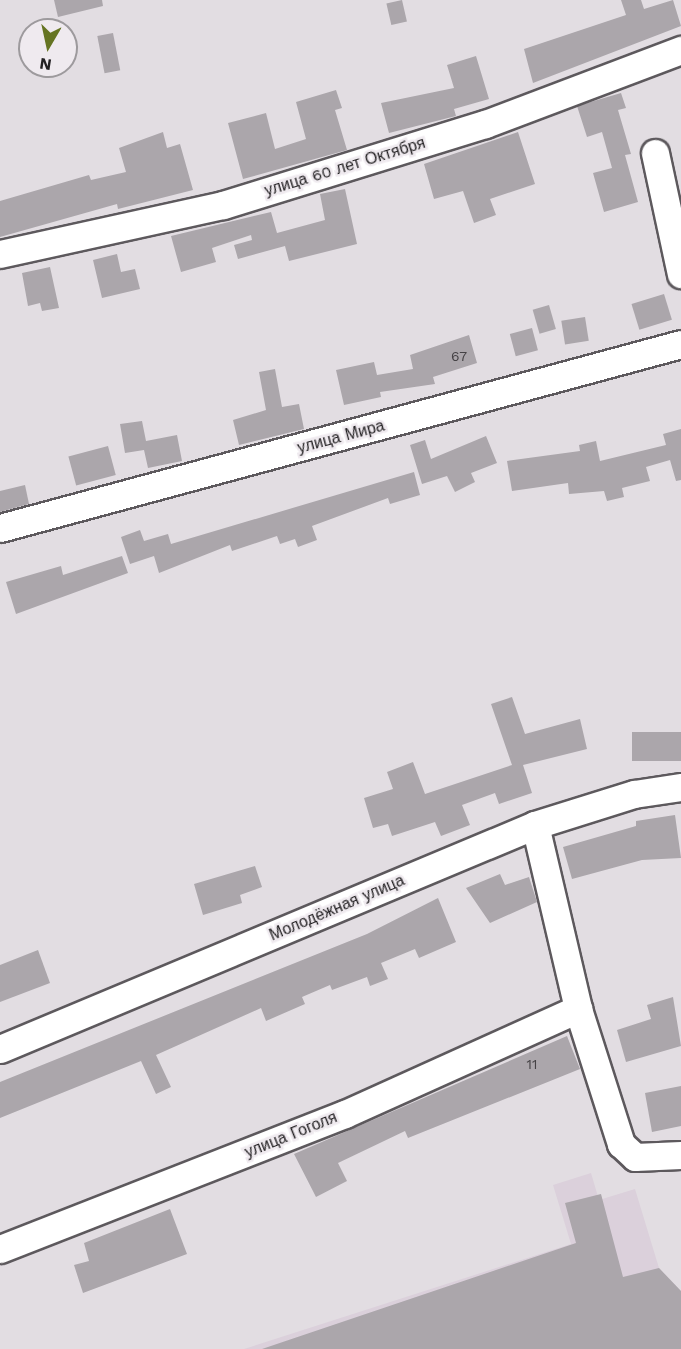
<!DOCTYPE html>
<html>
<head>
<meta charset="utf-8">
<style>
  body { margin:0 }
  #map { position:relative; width:681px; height:1349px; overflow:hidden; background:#e2dde2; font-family:"Work Sans",sans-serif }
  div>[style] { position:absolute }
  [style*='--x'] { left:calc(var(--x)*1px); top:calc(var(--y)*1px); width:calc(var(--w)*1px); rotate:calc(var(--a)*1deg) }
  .built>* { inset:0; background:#dbd0db }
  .building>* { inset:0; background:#aba6ab; transform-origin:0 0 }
  .roads { filter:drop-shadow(2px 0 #5d595d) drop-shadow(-2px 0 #5d595d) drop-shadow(0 2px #5d595d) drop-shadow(0 -2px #5d595d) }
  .minor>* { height:27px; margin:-13.5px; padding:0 13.5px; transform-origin:13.5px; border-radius:13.5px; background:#fff }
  span { translate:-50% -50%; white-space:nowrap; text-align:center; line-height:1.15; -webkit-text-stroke:5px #efeaef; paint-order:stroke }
  .number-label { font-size:14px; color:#454245 }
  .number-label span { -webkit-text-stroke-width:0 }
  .street-label { font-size:16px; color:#232123 }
  .north { position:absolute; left:18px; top:18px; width:60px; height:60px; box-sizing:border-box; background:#efeaef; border:2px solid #9d9a9d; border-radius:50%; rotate:189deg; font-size:16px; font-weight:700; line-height:24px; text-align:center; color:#232123 }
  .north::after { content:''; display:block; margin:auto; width:21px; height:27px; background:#657422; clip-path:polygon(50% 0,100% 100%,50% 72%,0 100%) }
</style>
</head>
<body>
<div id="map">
  <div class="built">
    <i style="clip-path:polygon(591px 1173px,599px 1200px,635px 1189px,659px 1268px,681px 1291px,681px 1349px,244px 1349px,571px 1244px,553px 1185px)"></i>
  </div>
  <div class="building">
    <i style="clip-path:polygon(54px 0,102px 0,103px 6px,58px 17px)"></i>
    <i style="left:402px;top:0;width:22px;height:16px;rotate:77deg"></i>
    <i style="clip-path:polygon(621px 0,641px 0,644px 9px,673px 0,681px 26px,533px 83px,524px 49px,626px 15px)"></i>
    <i style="left:113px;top:33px;width:38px;height:16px;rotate:79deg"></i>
    <i style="clip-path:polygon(476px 56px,489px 99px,454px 109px,456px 116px,389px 133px,381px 103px,454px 88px,447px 65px)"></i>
    <i style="clip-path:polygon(336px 90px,342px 108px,335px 110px,347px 150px,243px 179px,228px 123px,266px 113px,275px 149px,306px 139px,296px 102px)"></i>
    <i style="clip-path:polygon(621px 93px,626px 108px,618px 110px,631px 154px,625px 155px,638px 202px,604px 212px,593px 173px,612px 168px,602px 132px,587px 137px,577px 106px)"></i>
    <i style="clip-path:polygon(163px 132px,167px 148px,180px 144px,193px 190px,118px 209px,117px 204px,0 237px,0 201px,89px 175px,91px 180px,126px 172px,119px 148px)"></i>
    <i style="clip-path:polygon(518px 132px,535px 184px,490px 199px,496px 215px,474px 223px,463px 191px,434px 199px,424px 164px)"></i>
    <i style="clip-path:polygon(345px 189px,357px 244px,289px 261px,285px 246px,238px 259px,234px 245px,252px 240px,251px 235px,212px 248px,216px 262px,181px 272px,171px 236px,271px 212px,277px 233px,325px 220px,320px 194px)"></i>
    <i style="clip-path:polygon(117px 254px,121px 272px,135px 269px,140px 289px,102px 298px,93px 260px)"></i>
    <i style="clip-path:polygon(50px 267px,59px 308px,42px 311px,40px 303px,28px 306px,22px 273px)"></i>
    <i style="left:664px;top:294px;width:27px;height:34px;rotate:73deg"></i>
    <i style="left:549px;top:305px;width:25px;height:17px;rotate:74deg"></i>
    <i style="left:585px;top:317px;width:24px;height:24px;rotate:81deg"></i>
    <i style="left:532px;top:328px;width:23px;height:23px;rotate:75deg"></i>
    <i style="clip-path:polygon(469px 335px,477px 363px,433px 377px,435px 384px,380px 392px,381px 397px,344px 405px,336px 370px,374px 362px,377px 375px,413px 369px,410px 355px)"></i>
    <i style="clip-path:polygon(275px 369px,282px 407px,299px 404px,304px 429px,239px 445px,233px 420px,266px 410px,259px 372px)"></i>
    <i style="clip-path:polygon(142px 421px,146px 441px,177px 435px,182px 461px,148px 468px,144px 450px,125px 453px,120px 424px)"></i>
    <i style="clip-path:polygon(681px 429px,681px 480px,676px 481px,670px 460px,646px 467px,650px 481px,622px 488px,624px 497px,607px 501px,604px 491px,569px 494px,568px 483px,512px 491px,507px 461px,580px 451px,579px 445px,596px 441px,600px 461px,666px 445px,663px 434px)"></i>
    <i style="clip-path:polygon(486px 436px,497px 463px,471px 473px,475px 482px,455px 492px,447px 476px,422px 484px,410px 445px,425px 440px,431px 459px)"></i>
    <i style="left:108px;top:446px;width:30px;height:41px;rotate:75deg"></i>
    <i style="clip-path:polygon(414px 472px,420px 495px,390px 504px,388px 498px,312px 526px,317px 540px,298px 547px,295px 539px,280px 544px,277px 536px,232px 551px,230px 545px,159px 573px,154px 556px,130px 564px,121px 537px,140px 530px,144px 541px,168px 534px,171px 544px)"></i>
    <i style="clip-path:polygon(25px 485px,29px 504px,0 512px,0 491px)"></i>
    <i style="clip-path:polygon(122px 556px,128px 573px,16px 614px,6px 582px,61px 566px,63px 575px)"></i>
    <i style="clip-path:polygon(512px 697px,525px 734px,580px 719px,587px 749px,523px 765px,532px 793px,499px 804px,495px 793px,462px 805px,470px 825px,441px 836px,435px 822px,392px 836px,388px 824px,373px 828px,364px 798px,393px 789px,387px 772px,413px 762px,425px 794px,512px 765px,491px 704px)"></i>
    <i style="left:681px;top:732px;width:29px;height:49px;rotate:90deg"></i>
    <i style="clip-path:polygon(675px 815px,681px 858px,642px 860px,572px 879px,563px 847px,636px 826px,636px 821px)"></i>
    <i style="clip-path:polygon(255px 866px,262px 887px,240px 895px,242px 903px,203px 915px,194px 884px)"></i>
    <i style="clip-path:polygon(500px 874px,505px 885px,529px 877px,537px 902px,490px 923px,466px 888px)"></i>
    <i style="clip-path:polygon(438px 898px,456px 942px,419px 958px,415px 949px,381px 963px,388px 979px,370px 986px,367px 977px,332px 990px,330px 985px,302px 997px,305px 1004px,266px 1021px,261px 1008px,156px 1055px,171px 1087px,156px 1094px,141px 1061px,0 1118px,0 1082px,367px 934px)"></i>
    <i style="clip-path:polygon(38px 950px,50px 983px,0 1002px,0 965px)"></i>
    <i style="clip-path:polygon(673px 997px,681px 1046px,626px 1062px,617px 1030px,651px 1019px,647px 1005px)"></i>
    <i style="clip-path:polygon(567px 1036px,580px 1069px,408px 1138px,405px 1131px,338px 1163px,347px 1181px,316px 1197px,294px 1154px)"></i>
    <i style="clip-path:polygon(681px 1086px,681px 1126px,652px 1132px,645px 1093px)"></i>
    <i style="clip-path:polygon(601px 1194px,623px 1277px,659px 1268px,681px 1291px,681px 1349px,262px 1349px,576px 1243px,565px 1203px)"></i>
    <i style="clip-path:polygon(170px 1209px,187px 1254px,83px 1293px,74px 1265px,89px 1261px,84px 1243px)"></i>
  </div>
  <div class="roads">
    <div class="minor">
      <i style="--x:655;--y:153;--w:124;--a:77.9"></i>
      <i style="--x:0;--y:254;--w:228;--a:-12.4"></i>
      <i style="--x:223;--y:205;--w:274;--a:-17.2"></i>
      <i style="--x:485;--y:124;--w:210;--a:-20.7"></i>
      <i style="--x:0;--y:528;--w:705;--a:-15.12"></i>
      <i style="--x:535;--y:825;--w:189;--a:76.8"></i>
      <i style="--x:578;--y:1009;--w:142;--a:72.3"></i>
      <i style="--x:621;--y:1144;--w:19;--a:43"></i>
      <i style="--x:635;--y:1157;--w:46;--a:-2.5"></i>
      <i style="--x:0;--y:1049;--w:580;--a:-22.72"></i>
      <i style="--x:535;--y:825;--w:104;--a:-17.4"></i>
      <i style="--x:634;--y:794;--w:48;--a:-8.5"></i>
      <i style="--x:0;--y:1249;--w:370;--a:-21.4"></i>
      <i style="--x:345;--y:1114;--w:256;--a:-24.3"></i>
    </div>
  </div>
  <div class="number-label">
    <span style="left:459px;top:356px">67</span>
    <span style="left:532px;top:1064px">11</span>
  </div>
  <div class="street-label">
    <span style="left:345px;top:167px;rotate:-17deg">улица 60 лет Октября</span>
    <span style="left:341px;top:437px;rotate:-15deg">улица Мира</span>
    <span style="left:337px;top:908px;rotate:-23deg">Молодёжная улица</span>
    <span style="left:291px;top:1135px;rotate:-22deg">улица Гоголя</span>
  </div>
  <div class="north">N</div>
</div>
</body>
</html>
